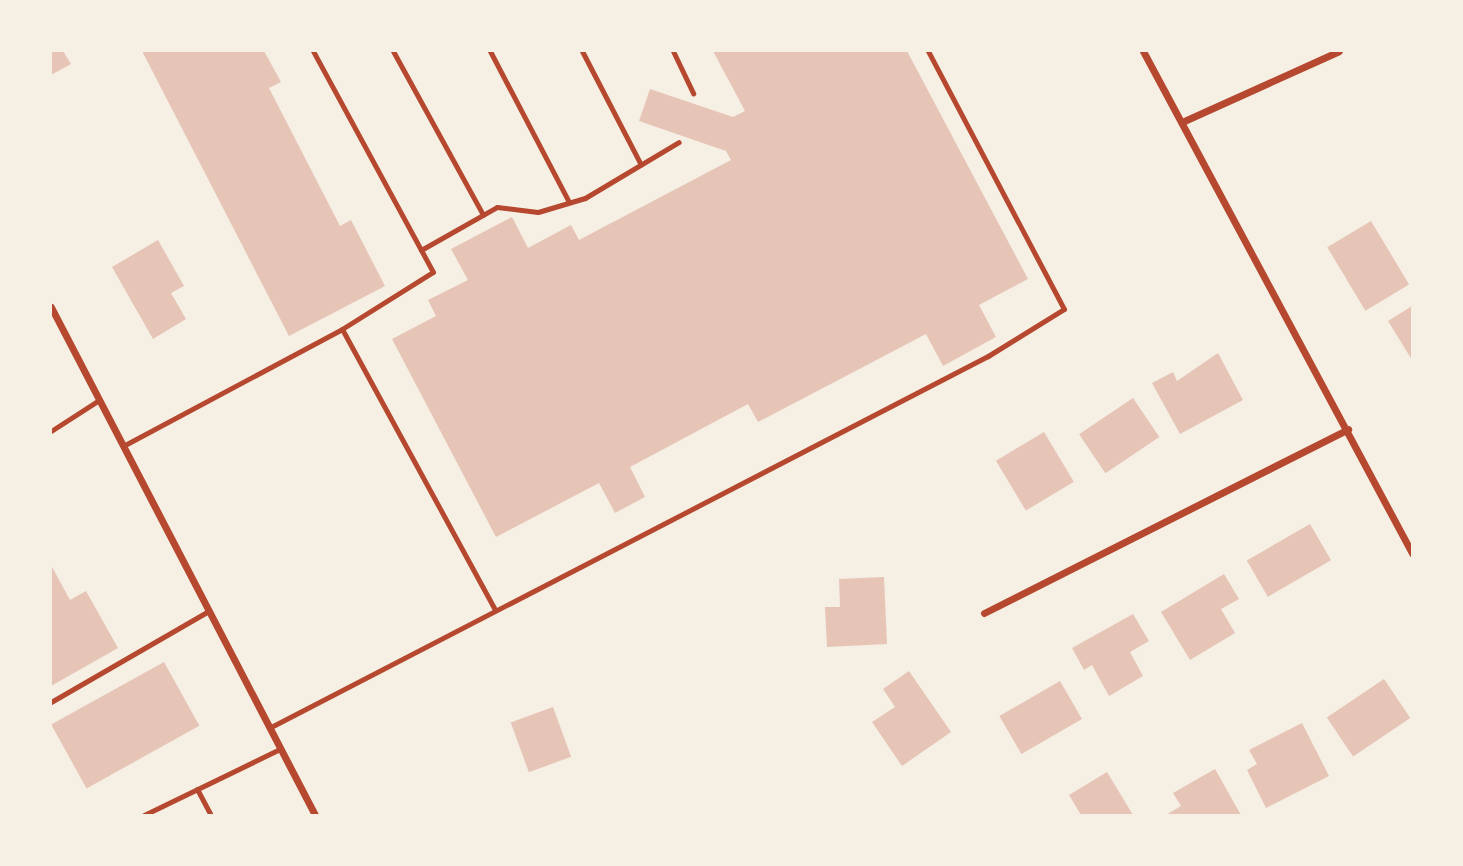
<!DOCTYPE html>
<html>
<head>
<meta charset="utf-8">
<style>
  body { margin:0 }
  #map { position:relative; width:1463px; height:866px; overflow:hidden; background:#f6efe4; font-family:Quicksand,sans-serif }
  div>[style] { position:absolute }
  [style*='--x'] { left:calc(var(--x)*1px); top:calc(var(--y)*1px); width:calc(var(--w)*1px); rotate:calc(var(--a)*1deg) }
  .building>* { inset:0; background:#e6c5b7; transform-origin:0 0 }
  .service>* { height:5px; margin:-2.5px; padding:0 2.5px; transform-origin:2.5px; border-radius:2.5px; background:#b5482f }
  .minor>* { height:7px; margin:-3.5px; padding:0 3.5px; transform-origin:3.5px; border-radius:3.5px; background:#b5482f }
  span { translate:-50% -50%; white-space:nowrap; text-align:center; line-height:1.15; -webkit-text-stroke:5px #f6efe4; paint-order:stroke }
  .frame { position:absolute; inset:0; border:52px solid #f6efe4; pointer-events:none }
</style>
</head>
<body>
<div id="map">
  <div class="building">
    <i style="clip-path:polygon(51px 51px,63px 51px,71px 64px,51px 75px)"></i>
    <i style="clip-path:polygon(142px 51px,264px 51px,281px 82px,269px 88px,340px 226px,351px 220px,385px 286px,289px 336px)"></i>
    <i style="clip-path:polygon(713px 51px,907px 51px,1028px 279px,979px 305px,996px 337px,943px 366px,926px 334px,758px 422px,748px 404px,630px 467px,645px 497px,615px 513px,599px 483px,496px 537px,392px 339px,436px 316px,428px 300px,468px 280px,451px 249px,512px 217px,528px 248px,571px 225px,579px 240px,731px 160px,726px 151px,639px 121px,650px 89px,733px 117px,745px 111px)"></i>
    <i style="left:1371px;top:221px;width:74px;height:51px;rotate:59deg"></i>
    <i style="clip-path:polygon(158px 240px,184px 286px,171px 293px,186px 319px,153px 339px,112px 267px)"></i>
    <i style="clip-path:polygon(1412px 306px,1412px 360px,1388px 321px)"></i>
    <i style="clip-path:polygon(1218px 353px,1243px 400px,1180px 434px,1152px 383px,1173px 372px,1177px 381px)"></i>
    <i style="left:1133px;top:398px;width:47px;height:65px;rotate:56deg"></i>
    <i style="left:1044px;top:432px;width:58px;height:56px;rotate:59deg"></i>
    <i style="left:1310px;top:524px;width:42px;height:73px;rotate:60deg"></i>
    <i style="clip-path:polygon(51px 565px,70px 600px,86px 591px,118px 648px,51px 686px)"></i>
    <i style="clip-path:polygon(1224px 574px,1239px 599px,1221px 609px,1235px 633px,1190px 660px,1161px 612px)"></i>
    <i style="clip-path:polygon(884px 577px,887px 644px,827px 647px,825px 607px,840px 607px,839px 579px)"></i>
    <i style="clip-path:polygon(1133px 614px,1149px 641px,1130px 652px,1143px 676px,1109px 696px,1092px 665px,1084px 670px,1072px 648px)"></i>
    <i style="left:164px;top:662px;width:73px;height:129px;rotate:61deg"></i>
    <i style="clip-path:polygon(909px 671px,951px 732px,902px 766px,872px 722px,895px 707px,883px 689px)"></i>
    <i style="left:1384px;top:679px;width:47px;height:69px;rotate:56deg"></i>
    <i style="left:1060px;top:681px;width:44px;height:70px;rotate:60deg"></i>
    <i style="left:553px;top:707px;width:53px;height:45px;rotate:70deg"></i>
    <i style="clip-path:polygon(1302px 723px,1329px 776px,1266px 808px,1247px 770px,1257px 764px,1249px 750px)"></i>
    <i style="clip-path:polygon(1215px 769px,1241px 815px,1166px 815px,1181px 806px,1173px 793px)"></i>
    <i style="clip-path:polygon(1107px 772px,1133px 815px,1081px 815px,1069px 795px)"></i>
  </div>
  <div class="service">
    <i style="--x:393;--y:51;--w:187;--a:61.2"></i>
    <i style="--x:490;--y:51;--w:170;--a:62.4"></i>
    <i style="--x:582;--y:51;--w:128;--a:62.6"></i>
    <i style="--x:673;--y:51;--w:47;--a:64.5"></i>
    <i style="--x:421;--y:250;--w:87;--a:-29.5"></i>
    <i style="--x:497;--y:207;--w:41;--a:7"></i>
    <i style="--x:538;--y:212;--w:49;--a:-16.6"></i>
    <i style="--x:585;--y:198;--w:109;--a:-30.8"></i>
    <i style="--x:342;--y:329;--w:320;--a:61.4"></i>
    <i style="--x:51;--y:431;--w:57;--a:-32.9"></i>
    <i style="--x:123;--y:446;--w:248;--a:-28.1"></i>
    <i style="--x:342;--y:329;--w:107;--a:-32.1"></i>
    <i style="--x:433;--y:272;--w:251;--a:-118.5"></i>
    <i style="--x:51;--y:702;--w:180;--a:-30"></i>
    <i style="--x:269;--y:728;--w:810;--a:-27.36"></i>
    <i style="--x:988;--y:356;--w:89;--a:-31.7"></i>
    <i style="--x:1064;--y:309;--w:292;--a:-117.8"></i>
    <i style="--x:197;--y:789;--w:30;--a:62"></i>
    <i style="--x:144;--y:815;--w:151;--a:-25.9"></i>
  </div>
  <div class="minor">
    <i style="--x:1143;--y:51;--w:570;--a:61.82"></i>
    <i style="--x:1182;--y:122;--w:172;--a:-24.3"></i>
    <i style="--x:51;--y:307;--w:573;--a:62.54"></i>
    <i style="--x:984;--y:613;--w:408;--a:-26.8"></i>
  </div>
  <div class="frame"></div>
</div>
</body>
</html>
